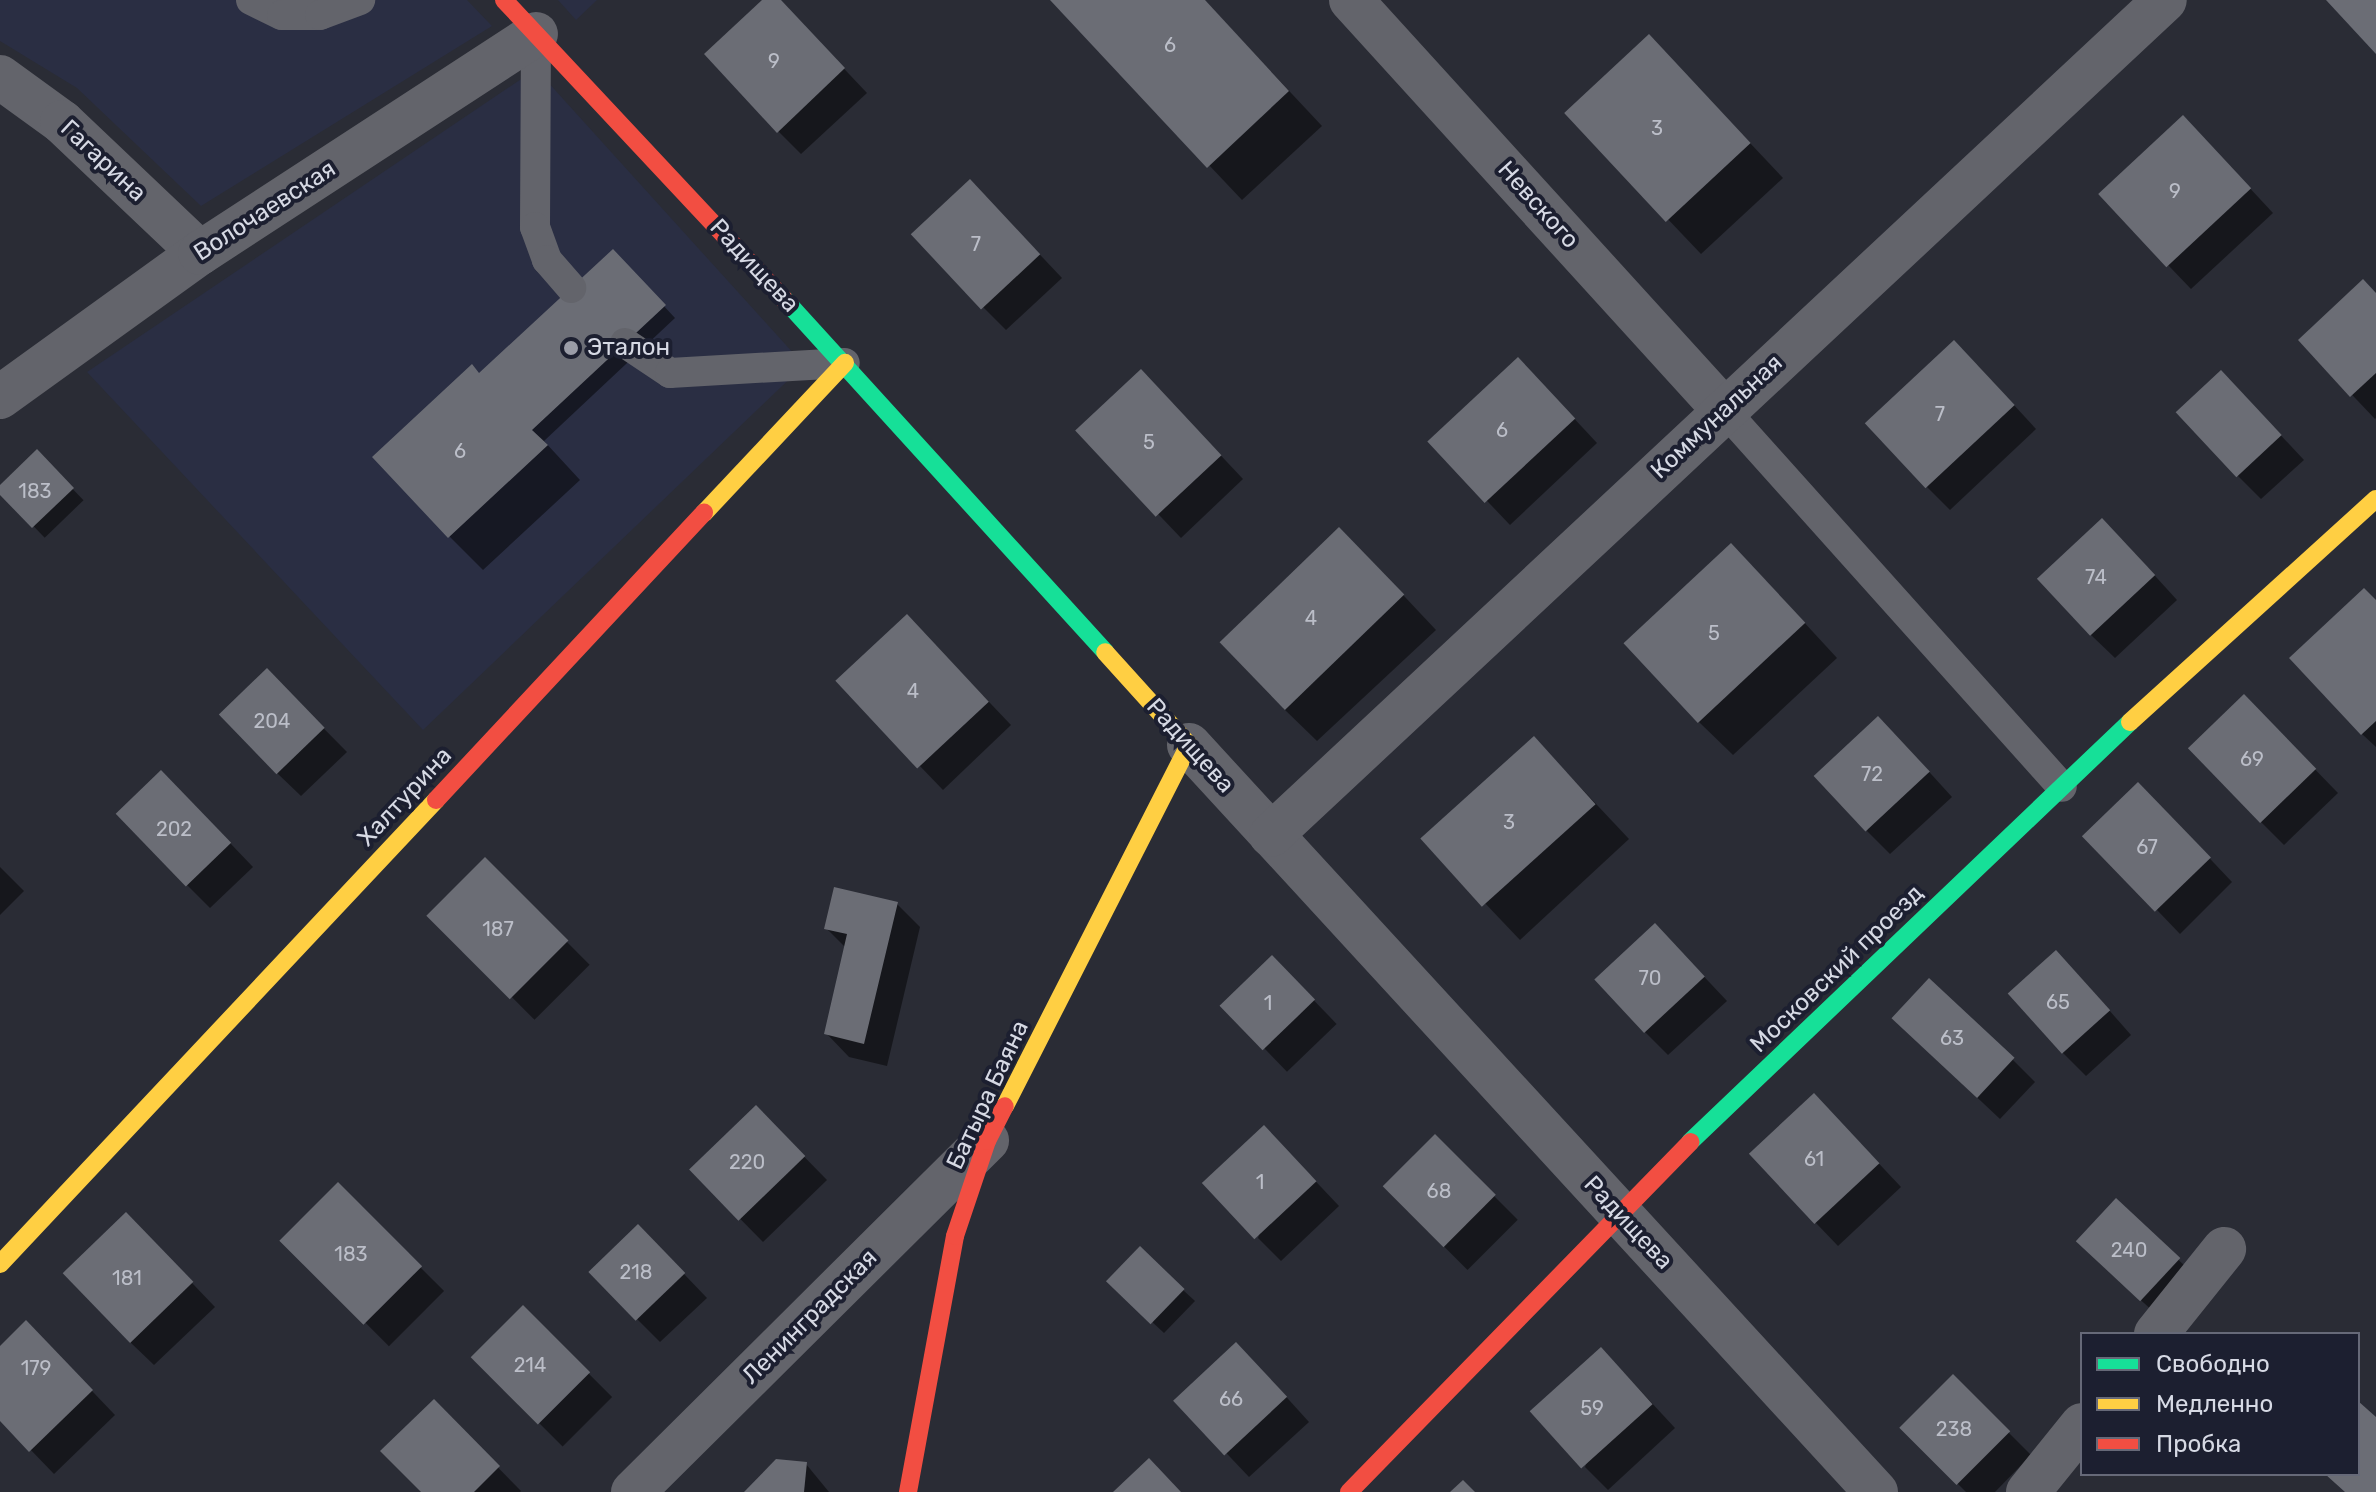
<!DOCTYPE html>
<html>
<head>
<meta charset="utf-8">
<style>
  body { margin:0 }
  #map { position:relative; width:2376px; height:1492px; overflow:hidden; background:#2a2c35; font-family:Rubik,sans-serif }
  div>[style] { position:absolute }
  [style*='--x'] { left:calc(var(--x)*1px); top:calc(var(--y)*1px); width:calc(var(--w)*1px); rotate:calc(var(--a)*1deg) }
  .built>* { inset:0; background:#2a2e43 }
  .shadow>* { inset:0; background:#0007; transform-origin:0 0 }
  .building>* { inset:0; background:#6b6d75; transform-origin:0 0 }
  .lane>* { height:30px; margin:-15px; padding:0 15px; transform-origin:15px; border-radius:15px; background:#63646b }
  .street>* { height:44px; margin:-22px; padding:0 22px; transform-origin:22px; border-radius:22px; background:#63646b }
  .fast>* { height:18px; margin:-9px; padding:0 9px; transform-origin:9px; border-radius:9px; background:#16e098 }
  .slow>* { height:18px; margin:-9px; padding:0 9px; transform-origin:9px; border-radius:9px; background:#ffcf43 }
  .jam>* { height:18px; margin:-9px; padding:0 9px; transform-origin:9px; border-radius:9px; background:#f24e42 }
  .dots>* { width:22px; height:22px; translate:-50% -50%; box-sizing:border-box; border:4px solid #1c1f30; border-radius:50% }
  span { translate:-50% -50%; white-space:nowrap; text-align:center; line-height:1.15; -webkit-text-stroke:8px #1c1f30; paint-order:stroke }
  .number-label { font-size:20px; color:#bbbec8 }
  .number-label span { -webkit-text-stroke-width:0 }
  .street-label { font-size:24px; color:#d6d9e4 }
  .poi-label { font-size:24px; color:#d6d9e4 }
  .left { translate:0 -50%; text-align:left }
  .legend { position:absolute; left:2080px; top:1332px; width:280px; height:144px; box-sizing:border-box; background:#1c1f30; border:2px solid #666978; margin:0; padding:10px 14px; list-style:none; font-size:24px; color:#d6d9e4 }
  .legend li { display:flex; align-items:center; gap:16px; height:40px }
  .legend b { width:40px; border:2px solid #666978 }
</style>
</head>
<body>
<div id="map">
  <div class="built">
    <i style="clip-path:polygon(0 0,467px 0,492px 26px,201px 206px,77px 88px,0 41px)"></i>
    <i style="clip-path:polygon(558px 0,597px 0,576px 20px)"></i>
    <i style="clip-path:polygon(536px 69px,804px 365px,423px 730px,87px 372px)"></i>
  </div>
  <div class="shadow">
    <i style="clip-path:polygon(765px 0,779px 0,867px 93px,801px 154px,778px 131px)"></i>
    <i style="clip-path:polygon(1053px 0,1204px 0,1322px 126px,1242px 200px)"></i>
    <i style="clip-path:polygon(1682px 71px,1783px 178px,1701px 254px,1567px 113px)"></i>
    <i style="clip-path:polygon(2206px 141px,2273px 213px,2191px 289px,2101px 195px)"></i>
    <i style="clip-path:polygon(993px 205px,1062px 278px,1006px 330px,983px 307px)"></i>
    <i style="clip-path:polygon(624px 263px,675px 318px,544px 441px,580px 480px,483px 570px,449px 536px,480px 375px)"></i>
    <i style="clip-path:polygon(2376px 295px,2376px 418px,2375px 419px,2300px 340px)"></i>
    <i style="clip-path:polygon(1978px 366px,2036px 429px,1950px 510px,1927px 487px)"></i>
    <i style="clip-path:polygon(1541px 383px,1597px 443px,1510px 525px,1431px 442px)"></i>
    <i style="clip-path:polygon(1164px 395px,1243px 479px,1181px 538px,1078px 430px)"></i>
    <i style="clip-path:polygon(2244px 396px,2304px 460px,2261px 499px,2238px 476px)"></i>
    <i style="left:37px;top:452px;width:67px;height:54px;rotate:46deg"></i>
    <i style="clip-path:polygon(2126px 544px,2177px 600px,2115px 658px,2091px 635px)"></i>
    <i style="clip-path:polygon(1373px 563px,1436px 630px,1317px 741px,1283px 708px)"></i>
    <i style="clip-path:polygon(1765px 580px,1837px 658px,1733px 755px,1699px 722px)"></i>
    <i style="clip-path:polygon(2376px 602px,2376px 747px,2362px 734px)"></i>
    <i style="clip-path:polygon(930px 640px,1011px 725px,943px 790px,839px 682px)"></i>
    <i style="clip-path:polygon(267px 671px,347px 752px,301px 796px,277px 773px)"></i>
    <i style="clip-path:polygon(2267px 720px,2338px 793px,2284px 845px,2261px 822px)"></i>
    <i style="clip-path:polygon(1901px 741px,1952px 797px,1890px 854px,1867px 831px)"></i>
    <i style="clip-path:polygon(1567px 773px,1629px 839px,1520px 940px,1425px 840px)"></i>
    <i style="clip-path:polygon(185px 796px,253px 867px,210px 908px,187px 885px)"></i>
    <i style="clip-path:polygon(2162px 808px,2232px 882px,2180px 934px,2157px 910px)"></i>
    <i style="left:485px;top:860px;width:148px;height:78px;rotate:45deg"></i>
    <i style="clip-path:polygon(0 867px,24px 891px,0 915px)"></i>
    <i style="clip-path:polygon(897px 904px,920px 927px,887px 1066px,849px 1057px,826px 1033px,846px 948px,826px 928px)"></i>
    <i style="clip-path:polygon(1678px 949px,1727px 1001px,1668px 1055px,1645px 1032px)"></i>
    <i style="left:1272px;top:957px;width:93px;height:69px;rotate:46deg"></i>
    <i style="clip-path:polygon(2079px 976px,2131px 1035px,2086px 1076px,2062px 1052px)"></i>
    <i style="clip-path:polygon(1917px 1041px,2012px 1059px,2035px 1082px,2000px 1119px)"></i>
    <i style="clip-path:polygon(1837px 1119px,1901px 1187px,1838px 1246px,1815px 1222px)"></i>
    <i style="clip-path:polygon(779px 1131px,827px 1180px,763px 1242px,691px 1169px)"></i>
    <i style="left:1435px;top:1137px;width:117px;height:71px;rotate:45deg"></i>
    <i style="clip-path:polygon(1287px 1151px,1339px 1206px,1281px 1261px,1258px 1238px)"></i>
    <i style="left:338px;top:1185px;width:150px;height:78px;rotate:45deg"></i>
    <i style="clip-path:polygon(2116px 1201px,2203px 1283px,2166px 1323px,2102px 1265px)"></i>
    <i style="clip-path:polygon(149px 1238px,215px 1307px,154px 1365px,130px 1342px)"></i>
    <i style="clip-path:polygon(661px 1250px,707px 1298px,660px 1342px,637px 1319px)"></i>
    <i style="clip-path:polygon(1183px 1290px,1195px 1301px,1164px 1333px,1121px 1293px)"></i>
    <i style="left:523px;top:1308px;width:126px;height:70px;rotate:45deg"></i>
    <i style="clip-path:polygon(49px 1346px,115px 1415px,54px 1474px,0 1418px,0 1348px)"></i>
    <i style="clip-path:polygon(1260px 1368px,1309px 1422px,1249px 1477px,1177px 1401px)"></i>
    <i style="clip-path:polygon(1624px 1373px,1675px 1428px,1608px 1490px,1585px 1467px)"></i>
    <i style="clip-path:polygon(1953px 1377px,2031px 1455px,1995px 1492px,1966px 1492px,1902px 1428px)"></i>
    <i style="clip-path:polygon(434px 1402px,521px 1491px,520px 1492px,423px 1492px)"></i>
    <i style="clip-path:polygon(806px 1464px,829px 1492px,746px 1492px)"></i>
  </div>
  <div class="building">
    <i style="clip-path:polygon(762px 0,781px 0,845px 68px,777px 133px,704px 54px)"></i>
    <i style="clip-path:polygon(1050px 0,1205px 0,1289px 91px,1207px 168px)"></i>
    <i style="clip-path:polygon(2326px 0,2376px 0,2376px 54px)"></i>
    <i style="left:1649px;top:34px;width:149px;height:116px;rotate:47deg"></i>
    <i style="left:2183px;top:115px;width:100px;height:116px;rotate:47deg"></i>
    <i style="left:970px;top:179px;width:103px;height:81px;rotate:47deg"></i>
    <i style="clip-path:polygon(613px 249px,666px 305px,532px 430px,548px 445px,448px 538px,372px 457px,472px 364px,479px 373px)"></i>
    <i style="clip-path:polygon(2363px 279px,2376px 293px,2376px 373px,2350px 397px,2298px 340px)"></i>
    <i style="left:1954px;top:340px;width:89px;height:122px;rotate:47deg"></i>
    <i style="left:1518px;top:357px;width:84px;height:124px;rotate:47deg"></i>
    <i style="left:1141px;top:369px;width:118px;height:90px;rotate:47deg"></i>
    <i style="left:2221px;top:370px;width:89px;height:62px;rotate:47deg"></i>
    <i style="clip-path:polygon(37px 449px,74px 488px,32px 528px,0 495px,0 485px)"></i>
    <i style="left:2102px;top:518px;width:78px;height:89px;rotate:47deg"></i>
    <i style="left:1339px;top:527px;width:94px;height:166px;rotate:46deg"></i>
    <i style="left:1731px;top:543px;width:109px;height:147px;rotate:47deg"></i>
    <i style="clip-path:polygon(2364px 588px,2376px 600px,2376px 721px,2361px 735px,2289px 658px)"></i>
    <i style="left:907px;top:614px;width:120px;height:98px;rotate:47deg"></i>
    <i style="left:267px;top:668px;width:83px;height:67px;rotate:46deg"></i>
    <i style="left:2244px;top:694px;width:104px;height:78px;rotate:46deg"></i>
    <i style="left:1878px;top:716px;width:76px;height:88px;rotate:47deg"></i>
    <i style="left:1534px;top:736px;width:92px;height:153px;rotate:48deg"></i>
    <i style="left:161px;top:770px;width:101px;height:63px;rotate:46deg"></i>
    <i style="left:2138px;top:782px;width:105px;height:78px;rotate:46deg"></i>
    <i style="left:485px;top:857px;width:118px;height:83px;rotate:45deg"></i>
    <i style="clip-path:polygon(834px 887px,898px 902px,864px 1044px,824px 1034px,847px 934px,824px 929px)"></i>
    <i style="left:1655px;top:923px;width:73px;height:83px;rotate:47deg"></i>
    <i style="left:2056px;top:950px;width:81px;height:65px;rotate:48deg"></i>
    <i style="left:1272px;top:955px;width:62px;height:73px;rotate:46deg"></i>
    <i style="left:1929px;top:978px;width:117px;height:55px;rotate:43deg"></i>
    <i style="left:1814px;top:1093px;width:96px;height:89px;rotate:47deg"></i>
    <i style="left:756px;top:1105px;width:71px;height:93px;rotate:46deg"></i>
    <i style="left:1264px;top:1125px;width:77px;height:85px;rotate:47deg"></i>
    <i style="left:1435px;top:1134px;width:86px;height:74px;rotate:45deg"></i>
    <i style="left:338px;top:1182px;width:119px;height:83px;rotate:45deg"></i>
    <i style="left:2116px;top:1198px;width:88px;height:59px;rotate:43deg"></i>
    <i style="left:126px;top:1212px;width:97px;height:88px;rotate:46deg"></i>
    <i style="left:638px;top:1224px;width:68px;height:69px;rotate:46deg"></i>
    <i style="left:1140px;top:1246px;width:62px;height:49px;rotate:44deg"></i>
    <i style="left:523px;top:1305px;width:95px;height:74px;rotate:45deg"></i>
    <i style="clip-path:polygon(26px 1320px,93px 1390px,29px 1452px,0 1421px,0 1346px)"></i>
    <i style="left:1236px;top:1342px;width:75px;height:86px;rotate:47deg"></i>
    <i style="left:1601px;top:1347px;width:77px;height:96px;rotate:48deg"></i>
    <i style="left:1953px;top:1374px;width:81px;height:76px;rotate:45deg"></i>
    <i style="clip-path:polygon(434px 1399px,500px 1466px,474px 1492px,421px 1492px,380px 1451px)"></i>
    <i style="clip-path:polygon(2358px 1401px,2376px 1417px,2376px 1492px,2345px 1492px,2325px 1474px,2358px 1474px)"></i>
    <i style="clip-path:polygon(1149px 1458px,1181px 1492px,1113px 1492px)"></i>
    <i style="clip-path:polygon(776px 1459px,807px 1462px,804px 1492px,744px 1492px)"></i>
    <i style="clip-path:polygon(1463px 1480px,1475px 1492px,1450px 1492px)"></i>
  </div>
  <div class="lane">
    <i style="--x:251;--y:0;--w:34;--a:26"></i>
    <i style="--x:282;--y:15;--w:38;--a:0"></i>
    <i style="--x:320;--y:15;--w:43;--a:-20.6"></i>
    <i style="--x:536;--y:34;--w:193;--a:90.3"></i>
    <i style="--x:535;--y:227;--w:35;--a:70"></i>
    <i style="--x:547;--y:260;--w:37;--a:49"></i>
    <i style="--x:625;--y:343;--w:54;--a:33.7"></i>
    <i style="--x:670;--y:373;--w:175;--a:-3.3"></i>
    <i style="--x:1724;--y:410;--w:506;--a:48.12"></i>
  </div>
  <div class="street">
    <i style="--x:1351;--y:0;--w:554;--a:47.71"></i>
    <i style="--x:0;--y:77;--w:77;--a:36"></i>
    <i style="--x:62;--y:122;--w:190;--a:43.5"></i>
    <i style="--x:0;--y:397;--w:246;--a:-35.8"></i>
    <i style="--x:200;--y:253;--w:401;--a:-33.1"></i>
    <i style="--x:1189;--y:745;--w:1015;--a:47.4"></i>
    <i style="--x:1271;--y:835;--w:1223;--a:-43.05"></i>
    <i style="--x:2156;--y:1334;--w:109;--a:-51.3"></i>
    <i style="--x:633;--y:1492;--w:499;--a:-44.8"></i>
    <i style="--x:2028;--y:1492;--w:86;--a:-51.1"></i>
  </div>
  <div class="fast">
    <i style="--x:785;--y:300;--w:476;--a:47.7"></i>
    <i style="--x:1690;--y:1142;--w:608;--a:-43.67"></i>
  </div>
  <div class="slow">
    <i style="--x:704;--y:513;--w:206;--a:-46.8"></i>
    <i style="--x:2130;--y:722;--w:332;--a:-42.2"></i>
    <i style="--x:1005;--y:1106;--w:405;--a:-63"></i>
    <i style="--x:1189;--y:745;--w:125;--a:-132.1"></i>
    <i style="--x:0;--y:1264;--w:637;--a:-46.78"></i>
  </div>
  <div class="jam">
    <i style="--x:504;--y:0;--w:411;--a:46.9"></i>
    <i style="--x:436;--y:800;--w:393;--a:-47"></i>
    <i style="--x:908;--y:1492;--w:260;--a:-79.6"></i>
    <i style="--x:955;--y:1236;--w:100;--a:-71.4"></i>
    <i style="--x:987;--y:1141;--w:39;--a:-63"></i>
    <i style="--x:1349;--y:1492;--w:489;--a:-45.7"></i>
  </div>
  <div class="dots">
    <i style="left:571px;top:348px;background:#9a9ca7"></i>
  </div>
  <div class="number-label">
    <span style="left:1170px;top:45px">6</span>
    <span style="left:774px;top:61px">9</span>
    <span style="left:1657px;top:128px">3</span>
    <span style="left:2175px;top:191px">9</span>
    <span style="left:976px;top:244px">7</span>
    <span style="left:1940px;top:414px">7</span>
    <span style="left:1502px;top:430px">6</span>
    <span style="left:1149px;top:442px">5</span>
    <span style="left:460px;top:451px">6</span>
    <span style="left:35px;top:491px">183</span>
    <span style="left:2096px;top:577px">74</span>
    <span style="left:1311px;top:618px">4</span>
    <span style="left:1714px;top:633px">5</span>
    <span style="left:913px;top:691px">4</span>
    <span style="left:272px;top:721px">204</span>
    <span style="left:2252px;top:759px">69</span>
    <span style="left:1872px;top:774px">72</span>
    <span style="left:1509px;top:822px">3</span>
    <span style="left:174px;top:829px">202</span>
    <span style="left:2147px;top:847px">67</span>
    <span style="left:498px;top:929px">187</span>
    <span style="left:1650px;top:978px">70</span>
    <span style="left:2058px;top:1002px">65</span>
    <span style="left:1268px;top:1003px">1</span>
    <span style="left:1952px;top:1038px">63</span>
    <span style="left:1814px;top:1159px">61</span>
    <span style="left:747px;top:1162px">220</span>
    <span style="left:1260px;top:1182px">1</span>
    <span style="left:1439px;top:1191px">68</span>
    <span style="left:2129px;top:1250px">240</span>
    <span style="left:351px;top:1254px">183</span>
    <span style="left:636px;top:1272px">218</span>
    <span style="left:127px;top:1278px">181</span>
    <span style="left:530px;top:1365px">214</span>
    <span style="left:36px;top:1368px">179</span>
    <span style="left:1231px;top:1399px">66</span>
    <span style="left:1592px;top:1408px">59</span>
    <span style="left:1954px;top:1429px">238</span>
  </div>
  <div class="street-label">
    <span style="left:103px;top:161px;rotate:43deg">Гагарина</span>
    <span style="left:1538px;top:205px;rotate:48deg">Невского</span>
    <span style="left:265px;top:211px;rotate:-33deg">Волочаевская</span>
    <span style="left:754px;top:266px;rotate:47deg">Радищева</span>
    <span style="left:1717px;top:417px;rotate:-43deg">Коммунальная</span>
    <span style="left:1190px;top:746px;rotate:48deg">Радищева</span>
    <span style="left:405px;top:797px;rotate:-47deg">Халтурина</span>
    <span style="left:1837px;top:969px;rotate:-44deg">Московский проезд</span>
    <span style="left:988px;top:1095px;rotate:-65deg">Батыра Баяна</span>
    <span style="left:1628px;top:1223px;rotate:47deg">Радищева</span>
    <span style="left:810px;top:1317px;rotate:-45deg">Ленинградская</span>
  </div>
  <div class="poi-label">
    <span class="left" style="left:587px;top:348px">Эталон</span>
  </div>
  <ul class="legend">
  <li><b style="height:10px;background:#16e098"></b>Свободно</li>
  <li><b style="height:10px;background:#ffcf43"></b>Медленно</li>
  <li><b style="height:10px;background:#f24e42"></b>Пробка</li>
  </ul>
</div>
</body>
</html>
